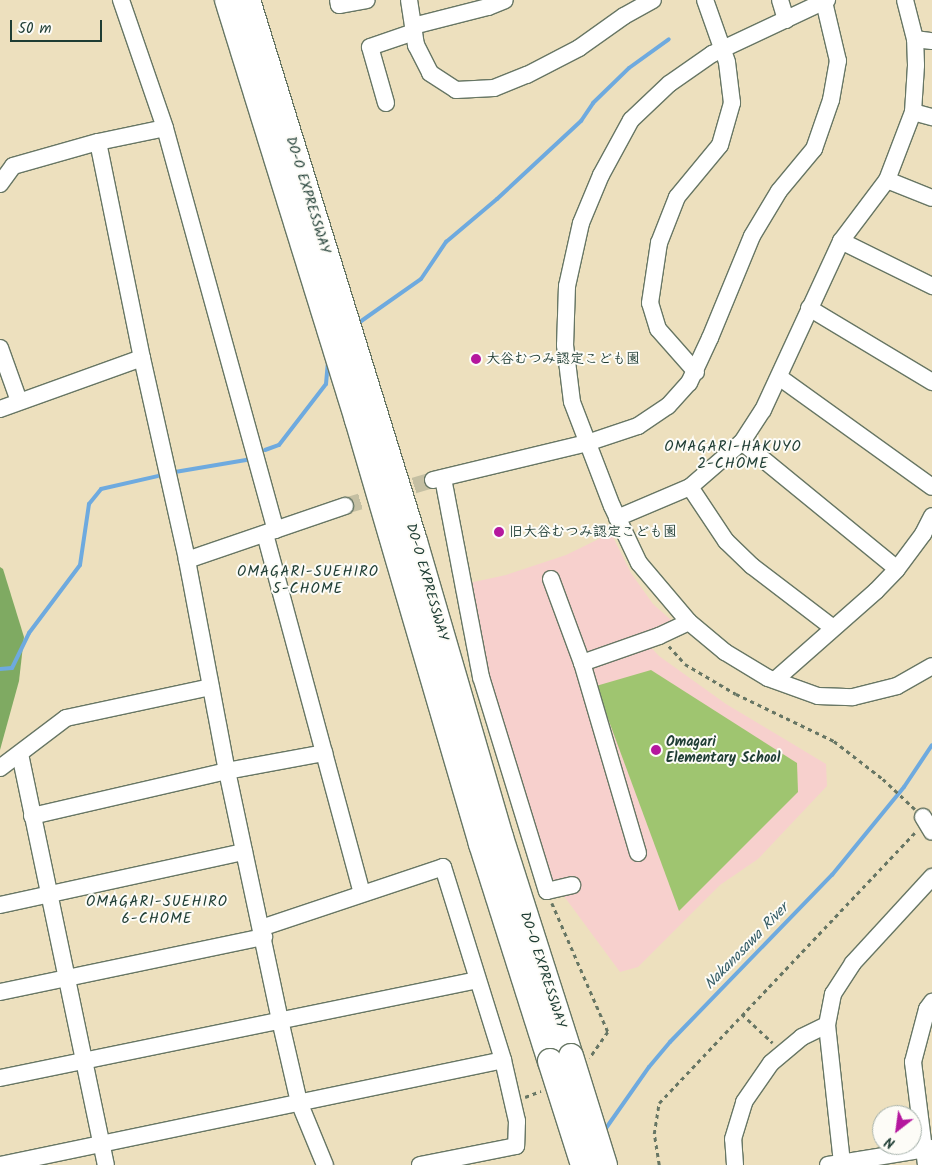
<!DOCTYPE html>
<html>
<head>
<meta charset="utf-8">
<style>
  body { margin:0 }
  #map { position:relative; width:932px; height:1165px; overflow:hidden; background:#ede0be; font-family:Kalam,"Klee One",sans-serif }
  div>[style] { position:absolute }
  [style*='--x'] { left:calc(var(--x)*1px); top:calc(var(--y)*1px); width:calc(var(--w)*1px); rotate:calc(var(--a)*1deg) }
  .built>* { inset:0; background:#f7d0cd }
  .green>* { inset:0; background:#9fc570 }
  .forest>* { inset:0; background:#7faa62 }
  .stream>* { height:4px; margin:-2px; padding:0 2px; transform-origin:2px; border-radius:2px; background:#6eaadf }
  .minor-tunnel>* { height:16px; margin-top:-8px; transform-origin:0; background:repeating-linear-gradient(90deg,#c4bfa2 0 16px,transparent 0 24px) }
  .path>* { height:2.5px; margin-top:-1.25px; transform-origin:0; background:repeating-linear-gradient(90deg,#677664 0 4px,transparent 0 8px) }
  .roads { filter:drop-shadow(1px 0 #677664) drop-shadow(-1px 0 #677664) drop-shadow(0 1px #677664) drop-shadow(0 -1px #677664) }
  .minor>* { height:16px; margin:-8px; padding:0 8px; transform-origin:8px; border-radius:8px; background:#fff }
  .highway>* { height:24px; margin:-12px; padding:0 12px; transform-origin:12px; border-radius:12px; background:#fff }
  .bridges { filter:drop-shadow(1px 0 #677664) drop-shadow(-1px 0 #677664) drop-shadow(0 1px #677664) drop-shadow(0 -1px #677664) }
  .highway-bridge>* { height:24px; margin:-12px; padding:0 12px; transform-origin:12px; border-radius:12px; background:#fff }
  .dots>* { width:14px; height:14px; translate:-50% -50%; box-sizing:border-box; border:2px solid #fdfcf7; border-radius:50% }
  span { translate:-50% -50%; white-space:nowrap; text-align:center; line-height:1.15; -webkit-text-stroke:4px #fdfcf7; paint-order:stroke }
  .street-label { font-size:14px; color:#1f3d34 }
  .poi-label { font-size:14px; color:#1f3d34; font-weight:700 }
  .left { translate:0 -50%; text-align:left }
  .neighbourhood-label { font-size:15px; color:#1f3d34; letter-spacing:1px }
  .water-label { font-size:15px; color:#375e67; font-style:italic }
  .north { position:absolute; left:872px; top:1105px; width:50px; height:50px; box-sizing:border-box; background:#fdfcf7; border:1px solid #a4b0a9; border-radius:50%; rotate:210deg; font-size:14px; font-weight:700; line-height:20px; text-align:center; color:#1f3d34 }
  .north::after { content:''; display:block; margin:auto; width:18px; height:22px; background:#b5179e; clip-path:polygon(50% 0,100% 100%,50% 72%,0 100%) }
  .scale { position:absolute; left:10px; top:20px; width:92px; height:22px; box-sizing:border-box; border:2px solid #1f3d34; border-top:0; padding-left:6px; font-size:15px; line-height:18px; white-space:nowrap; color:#1f3d34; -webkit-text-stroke:4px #fdfcf7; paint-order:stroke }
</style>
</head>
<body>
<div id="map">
  <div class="built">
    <i style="clip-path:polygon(611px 533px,631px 573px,653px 604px,671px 620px,671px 630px,643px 639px,659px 656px,726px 704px,826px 764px,827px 786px,758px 859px,720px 885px,638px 967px,620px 972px,558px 888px,551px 881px,491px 690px,469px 583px,506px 575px,566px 555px)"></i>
  </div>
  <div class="green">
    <i style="clip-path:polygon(651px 670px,797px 763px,798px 792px,679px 911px,596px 686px)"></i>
  </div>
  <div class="forest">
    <i style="clip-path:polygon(0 567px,3px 569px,24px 637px,19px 681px,0 750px)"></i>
  </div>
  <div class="stream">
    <i style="--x:357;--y:324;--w:78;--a:-35.1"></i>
    <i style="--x:421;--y:279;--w:45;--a:-56"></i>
    <i style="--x:446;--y:242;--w:67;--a:-40.1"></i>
    <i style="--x:497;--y:199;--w:115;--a:-42.9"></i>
    <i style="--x:581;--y:121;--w:22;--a:-56"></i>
    <i style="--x:593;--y:103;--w:50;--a:-44.2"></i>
    <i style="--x:629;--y:68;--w:49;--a:-35.9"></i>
    <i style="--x:265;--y:450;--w:15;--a:-20"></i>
    <i style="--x:279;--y:445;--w:77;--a:-52.4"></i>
    <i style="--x:326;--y:384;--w:22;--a:-85"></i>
    <i style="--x:175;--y:472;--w:72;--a:-9.6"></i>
    <i style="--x:0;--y:669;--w:12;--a:-5"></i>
    <i style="--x:12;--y:668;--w:39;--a:-64"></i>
    <i style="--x:29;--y:633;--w:85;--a:-53.1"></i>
    <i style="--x:80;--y:565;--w:62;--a:-81.6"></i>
    <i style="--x:89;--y:504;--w:19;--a:-51"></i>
    <i style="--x:101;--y:489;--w:58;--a:-12.8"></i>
    <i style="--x:604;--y:1131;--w:78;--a:-54.9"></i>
    <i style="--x:649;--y:1067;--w:33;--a:-50"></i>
    <i style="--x:670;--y:1042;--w:233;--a:-45.9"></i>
    <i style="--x:832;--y:875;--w:114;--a:-50.7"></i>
    <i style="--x:904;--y:787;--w:50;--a:-56.3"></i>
  </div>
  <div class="minor-tunnel">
    <i style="--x:345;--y:506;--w:92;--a:-16.5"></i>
  </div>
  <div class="path">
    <i style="--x:669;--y:646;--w:24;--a:48"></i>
    <i style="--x:685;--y:664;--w:59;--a:30.5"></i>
    <i style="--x:736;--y:694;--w:109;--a:25.6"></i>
    <i style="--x:834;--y:741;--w:62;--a:37.8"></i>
    <i style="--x:883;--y:779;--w:44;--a:43.2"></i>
    <i style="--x:552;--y:903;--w:141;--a:66.5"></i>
    <i style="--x:608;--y:1032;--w:32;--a:125"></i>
    <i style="--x:742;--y:1014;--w:42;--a:43.1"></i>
    <i style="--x:525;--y:1097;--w:17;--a:-21"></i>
    <i style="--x:659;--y:1165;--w:31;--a:-99"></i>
    <i style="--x:654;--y:1134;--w:31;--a:-81"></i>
    <i style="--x:659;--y:1103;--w:374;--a:-46.6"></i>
  </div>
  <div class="roads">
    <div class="minor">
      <i style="--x:121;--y:0;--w:135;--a:71"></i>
      <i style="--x:165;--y:128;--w:417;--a:74.6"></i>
      <i style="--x:338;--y:0;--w:5;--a:79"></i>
      <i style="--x:339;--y:5;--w:28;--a:-10"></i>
      <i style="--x:409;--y:0;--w:46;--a:81.2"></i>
      <i style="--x:416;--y:45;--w:31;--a:63"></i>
      <i style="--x:430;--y:73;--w:31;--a:33"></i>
      <i style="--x:456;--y:90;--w:38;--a:-3"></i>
      <i style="--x:494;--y:88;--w:35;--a:-22"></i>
      <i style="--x:527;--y:75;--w:59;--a:-27.4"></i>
      <i style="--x:579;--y:48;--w:55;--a:-35.4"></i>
      <i style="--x:624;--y:16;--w:33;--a:-29"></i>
      <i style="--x:780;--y:0;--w:21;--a:73"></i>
      <i style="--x:827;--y:0;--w:127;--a:154.8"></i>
      <i style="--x:712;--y:54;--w:52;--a:145.1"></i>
      <i style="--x:669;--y:84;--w:52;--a:136.5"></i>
      <i style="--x:631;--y:120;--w:63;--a:118.6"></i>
      <i style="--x:601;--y:175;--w:52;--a:112.6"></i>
      <i style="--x:581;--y:223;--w:65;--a:102.5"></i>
      <i style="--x:567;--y:286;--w:59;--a:91.9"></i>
      <i style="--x:565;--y:345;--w:57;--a:83"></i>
      <i style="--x:572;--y:402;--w:111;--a:69"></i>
      <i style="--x:612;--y:506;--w:63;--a:64.7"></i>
      <i style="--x:639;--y:563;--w:77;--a:49.7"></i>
      <i style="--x:689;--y:622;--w:47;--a:39.8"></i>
      <i style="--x:725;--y:652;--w:50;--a:31.2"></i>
      <i style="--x:768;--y:678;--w:53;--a:19.8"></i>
      <i style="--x:818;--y:696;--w:35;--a:2"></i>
      <i style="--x:853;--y:697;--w:45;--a:-14"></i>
      <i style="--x:897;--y:686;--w:40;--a:-29.7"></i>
      <i style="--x:413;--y:26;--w:77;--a:-14.2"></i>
      <i style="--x:488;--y:7;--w:18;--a:-22"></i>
      <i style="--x:915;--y:39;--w:17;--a:7"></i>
      <i style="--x:386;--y:103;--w:58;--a:-105.9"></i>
      <i style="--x:370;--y:47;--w:46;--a:-18.8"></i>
      <i style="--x:913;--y:112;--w:20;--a:15"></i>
      <i style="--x:98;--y:142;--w:220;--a:78.5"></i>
      <i style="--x:142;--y:358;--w:207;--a:77.4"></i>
      <i style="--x:187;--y:560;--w:215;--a:79.3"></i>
      <i style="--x:227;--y:771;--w:255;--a:78"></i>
      <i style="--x:280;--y:1020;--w:84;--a:77"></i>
      <i style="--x:299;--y:1102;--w:68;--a:67.6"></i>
      <i style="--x:887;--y:180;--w:48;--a:21.8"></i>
      <i style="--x:0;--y:184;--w:22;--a:-54"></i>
      <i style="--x:13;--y:166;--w:88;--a:-15.8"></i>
      <i style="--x:98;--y:142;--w:68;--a:-11.8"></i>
      <i style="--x:841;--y:241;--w:102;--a:26.3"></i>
      <i style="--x:809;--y:308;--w:144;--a:31"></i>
      <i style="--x:0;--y:348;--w:56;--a:70.3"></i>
      <i style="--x:696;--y:372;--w:57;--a:-131.5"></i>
      <i style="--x:658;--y:329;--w:27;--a:-107"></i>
      <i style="--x:650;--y:303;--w:61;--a:-81.5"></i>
      <i style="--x:659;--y:243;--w:49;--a:-68.6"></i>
      <i style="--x:677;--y:197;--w:67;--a:-50.4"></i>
      <i style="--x:720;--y:145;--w:44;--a:-74.1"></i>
      <i style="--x:732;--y:103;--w:41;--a:-97"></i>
      <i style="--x:727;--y:62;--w:66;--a:-109.5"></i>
      <i style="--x:779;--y:377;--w:188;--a:35.7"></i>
      <i style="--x:0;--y:409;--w:151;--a:-19.8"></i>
      <i style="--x:742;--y:442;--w:200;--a:39.3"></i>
      <i style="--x:443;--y:478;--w:203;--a:79.2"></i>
      <i style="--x:481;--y:677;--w:224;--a:72.9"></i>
      <i style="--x:547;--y:891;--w:26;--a:-13"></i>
      <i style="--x:433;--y:480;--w:158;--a:-13.5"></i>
      <i style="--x:587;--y:443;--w:54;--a:-18.4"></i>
      <i style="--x:638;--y:426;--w:36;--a:-34"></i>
      <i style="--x:668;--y:406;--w:31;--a:-48"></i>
      <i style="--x:689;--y:383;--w:50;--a:-65"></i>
      <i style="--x:710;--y:338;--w:110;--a:-67.6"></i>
      <i style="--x:752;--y:236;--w:52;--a:-59"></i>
      <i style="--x:779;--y:191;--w:55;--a:-50.2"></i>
      <i style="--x:814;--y:149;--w:52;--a:-70.9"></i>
      <i style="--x:831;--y:100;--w:40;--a:-80"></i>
      <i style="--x:838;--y:61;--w:61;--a:-103.3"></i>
      <i style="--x:690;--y:487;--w:65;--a:56.3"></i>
      <i style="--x:726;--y:541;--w:36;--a:44"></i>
      <i style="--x:752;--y:566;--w:102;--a:37.4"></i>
      <i style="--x:617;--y:518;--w:79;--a:-23"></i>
      <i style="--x:690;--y:487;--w:69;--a:-40.9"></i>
      <i style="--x:742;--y:442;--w:38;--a:-57"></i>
      <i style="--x:763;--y:410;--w:186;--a:-65.2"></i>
      <i style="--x:841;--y:241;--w:76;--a:-53"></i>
      <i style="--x:887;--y:180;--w:73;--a:-69.1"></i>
      <i style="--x:913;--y:112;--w:47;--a:-86.3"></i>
      <i style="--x:916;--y:65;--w:26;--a:-92"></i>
      <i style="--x:915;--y:39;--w:40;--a:-104.4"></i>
      <i style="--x:265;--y:534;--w:372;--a:74.9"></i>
      <i style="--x:187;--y:560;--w:167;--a:-18.9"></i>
      <i style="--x:551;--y:579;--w:90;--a:69.7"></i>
      <i style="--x:775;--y:680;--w:135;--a:-41.4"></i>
      <i style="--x:876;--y:591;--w:30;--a:-46"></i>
      <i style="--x:897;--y:569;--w:44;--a:-53.4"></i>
      <i style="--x:923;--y:534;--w:20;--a:-63"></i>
      <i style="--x:20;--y:754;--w:420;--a:78.2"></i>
      <i style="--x:0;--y:768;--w:83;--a:-37.1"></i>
      <i style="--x:66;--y:718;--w:148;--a:-12.1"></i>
      <i style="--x:32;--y:816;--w:200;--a:-13"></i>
      <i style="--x:227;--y:771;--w:99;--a:-10.5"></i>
      <i style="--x:923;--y:817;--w:17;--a:59"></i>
      <i style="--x:638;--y:853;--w:198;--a:-106.4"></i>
      <i style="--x:582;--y:663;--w:82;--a:-19.3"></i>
      <i style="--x:659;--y:636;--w:33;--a:-25"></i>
      <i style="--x:0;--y:905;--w:250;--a:-12.3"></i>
      <i style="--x:261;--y:928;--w:192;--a:-18.5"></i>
      <i style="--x:443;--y:867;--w:202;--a:72.7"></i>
      <i style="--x:503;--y:1060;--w:63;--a:77.1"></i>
      <i style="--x:517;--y:1121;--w:25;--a:92"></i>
      <i style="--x:516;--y:1146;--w:98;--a:168.8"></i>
      <i style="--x:0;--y:992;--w:270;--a:-11.8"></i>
      <i style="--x:0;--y:1078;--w:487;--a:-11.6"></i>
      <i style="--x:842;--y:1163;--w:139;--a:-96.2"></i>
      <i style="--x:827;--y:1025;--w:32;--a:-79"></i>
      <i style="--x:833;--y:994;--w:37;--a:-57"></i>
      <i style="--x:853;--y:963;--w:117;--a:-47.4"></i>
      <i style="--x:0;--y:1165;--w:514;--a:-11.79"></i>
      <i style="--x:735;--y:1165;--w:26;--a:-94"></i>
      <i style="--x:733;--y:1139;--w:39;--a:-73"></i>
      <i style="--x:744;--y:1102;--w:47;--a:-55.3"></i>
      <i style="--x:771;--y:1063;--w:40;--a:-40"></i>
      <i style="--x:802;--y:1037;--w:28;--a:-26"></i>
      <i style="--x:828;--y:1165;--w:105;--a:-9.3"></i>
      <i style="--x:926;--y:1165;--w:104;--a:-97.2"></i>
      <i style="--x:913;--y:1062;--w:55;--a:-75.2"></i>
      <i style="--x:927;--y:1009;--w:9;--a:-54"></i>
    </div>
    <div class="highway">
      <i style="--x:227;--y:0;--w:440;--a:72.8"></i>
      <i style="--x:357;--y:420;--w:442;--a:73.7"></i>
      <i style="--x:481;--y:844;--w:228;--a:72.4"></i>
      <i style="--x:248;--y:0;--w:566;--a:72.85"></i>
      <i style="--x:415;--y:541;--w:308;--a:73.8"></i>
      <i style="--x:501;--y:837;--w:230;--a:72.3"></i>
    </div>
  </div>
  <div class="bridges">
    <div class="highway-bridge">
      <i style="--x:571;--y:1056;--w:114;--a:72.7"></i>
      <i style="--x:550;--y:1061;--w:109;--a:72.4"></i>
    </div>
  </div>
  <div class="dots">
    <i style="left:476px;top:359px;background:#b5179e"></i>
    <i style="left:499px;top:532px;background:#b5179e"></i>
    <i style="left:656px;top:750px;background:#b5179e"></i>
  </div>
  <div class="street-label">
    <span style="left:308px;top:195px;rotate:73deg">DO-O EXPRESSWAY</span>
    <span style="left:427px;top:582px;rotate:74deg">DO-O EXPRESSWAY</span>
    <span style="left:543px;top:970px;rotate:72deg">DO-O EXPRESSWAY</span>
  </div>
  <div class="poi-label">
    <span class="left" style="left:486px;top:359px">大谷むつみ認定こども園</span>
    <span class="left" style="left:509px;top:532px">旧大谷むつみ認定こども園</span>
    <span class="left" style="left:666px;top:750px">Omagari<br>Elementary School</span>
  </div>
  <div class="neighbourhood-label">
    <span style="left:733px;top:456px">OMAGARI-HAKUYO<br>2-CHOME</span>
    <span style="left:308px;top:581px">OMAGARI-SUEHIRO<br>5-CHOME</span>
    <span style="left:157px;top:911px">OMAGARI-SUEHIRO<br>6-CHOME</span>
  </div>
  <div class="water-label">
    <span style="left:747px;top:947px;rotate:-46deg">Nakanosawa River</span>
  </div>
  <div class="north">N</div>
  <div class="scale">50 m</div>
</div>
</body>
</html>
